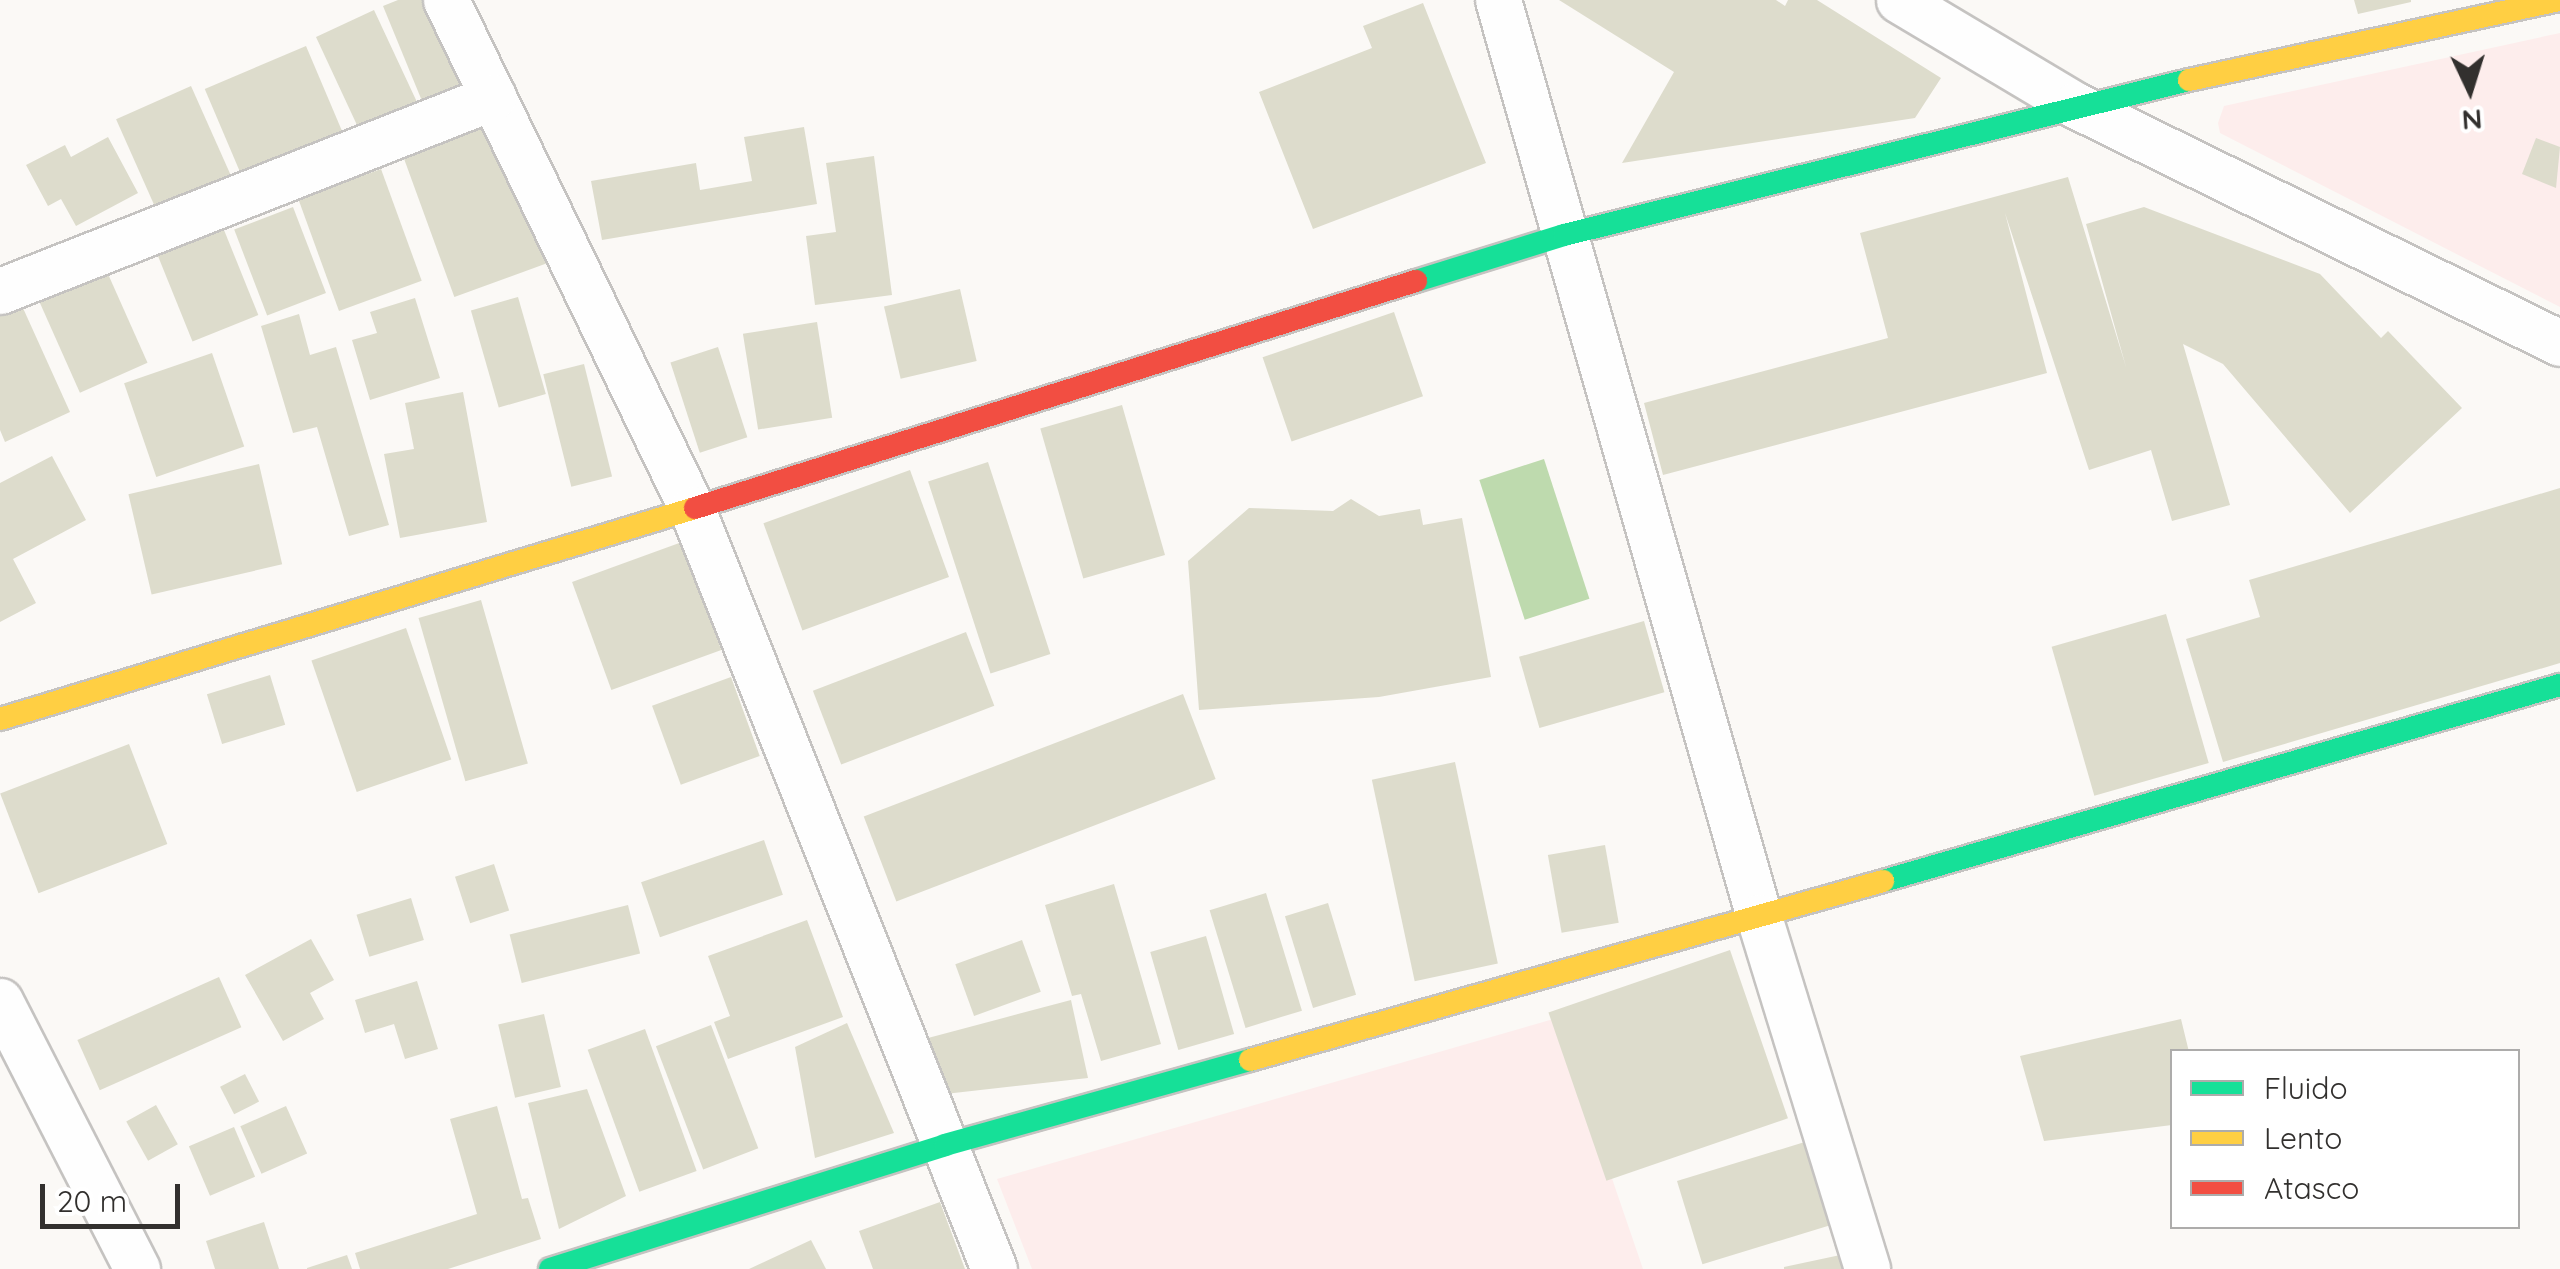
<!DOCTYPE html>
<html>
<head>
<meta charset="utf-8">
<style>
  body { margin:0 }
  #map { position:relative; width:2560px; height:1269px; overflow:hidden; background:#fbf9f6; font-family:Quicksand,sans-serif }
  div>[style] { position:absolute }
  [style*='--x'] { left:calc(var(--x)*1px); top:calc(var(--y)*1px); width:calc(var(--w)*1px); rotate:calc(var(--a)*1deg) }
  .green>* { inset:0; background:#fdedec }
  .water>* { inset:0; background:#bedaae; transform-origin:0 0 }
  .building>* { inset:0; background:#dddccc; transform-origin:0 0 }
  .roads { filter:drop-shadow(2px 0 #c5c3c1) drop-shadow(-2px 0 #c5c3c1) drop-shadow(0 2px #c5c3c1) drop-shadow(0 -2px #c5c3c1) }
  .street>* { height:45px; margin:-22.5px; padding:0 22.5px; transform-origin:22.5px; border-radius:22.5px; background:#fefefe }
  .fast>* { height:22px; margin:-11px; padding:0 11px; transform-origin:11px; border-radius:11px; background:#16e098 }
  .slow>* { height:22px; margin:-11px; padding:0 11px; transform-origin:11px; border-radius:11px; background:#ffcf43 }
  .jam>* { height:22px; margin:-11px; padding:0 11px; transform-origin:11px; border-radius:11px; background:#f24e42 }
  span { translate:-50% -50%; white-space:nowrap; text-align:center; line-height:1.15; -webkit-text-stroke:8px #fff; paint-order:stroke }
  .legend { position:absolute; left:2170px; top:1049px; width:350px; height:180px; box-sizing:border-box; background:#fff; border:2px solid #adacab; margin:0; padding:12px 18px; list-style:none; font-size:30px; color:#32302e }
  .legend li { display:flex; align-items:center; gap:20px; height:50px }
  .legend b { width:50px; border:2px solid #adacab }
  .north { position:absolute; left:2420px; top:40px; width:100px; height:100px; -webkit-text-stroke:8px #fff; paint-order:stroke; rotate:176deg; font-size:28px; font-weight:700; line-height:40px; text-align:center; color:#32302e }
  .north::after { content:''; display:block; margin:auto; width:35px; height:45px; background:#32302e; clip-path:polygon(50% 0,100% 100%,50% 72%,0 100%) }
  .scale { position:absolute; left:40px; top:1184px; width:140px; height:45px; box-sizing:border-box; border:5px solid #32302e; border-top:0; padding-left:12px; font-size:30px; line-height:35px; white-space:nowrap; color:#32302e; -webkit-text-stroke:8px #fff; paint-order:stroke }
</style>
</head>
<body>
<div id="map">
  <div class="green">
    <i style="clip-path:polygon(2560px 33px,2560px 307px,2220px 133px,2218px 123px,2224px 106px)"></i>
    <i style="clip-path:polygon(1557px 1018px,1643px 1269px,1032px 1269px,997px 1179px)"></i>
  </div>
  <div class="water">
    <i style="left:1544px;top:459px;width:147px;height:68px;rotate:72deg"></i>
  </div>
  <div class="building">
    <i style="clip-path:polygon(398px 0,441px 0,474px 80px,422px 101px,383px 6px)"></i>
    <i style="clip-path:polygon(1559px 0,1776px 0,1785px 6px,1788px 0,1817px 0,1941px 78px,1915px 118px,1622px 163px,1674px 72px)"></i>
    <i style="clip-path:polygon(2354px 0,2411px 0,2411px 2px,2358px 14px)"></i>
    <i style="clip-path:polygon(1423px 3px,1486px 163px,1313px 229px,1259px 92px,1372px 48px,1363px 26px)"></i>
    <i style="left:374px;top:10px;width:103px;height:64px;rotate:65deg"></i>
    <i style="left:306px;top:46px;width:99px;height:110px;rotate:67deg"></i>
    <i style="left:191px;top:86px;width:106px;height:82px;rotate:66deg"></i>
    <i style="left:496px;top:119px;width:153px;height:100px;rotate:70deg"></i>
    <i style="clip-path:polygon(804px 127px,817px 204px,602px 240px,591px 181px,696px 163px,700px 190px,752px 181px,744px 137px)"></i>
    <i style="clip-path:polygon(108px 137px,138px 193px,76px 226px,61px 199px,48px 206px,26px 165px,65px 145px,71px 157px)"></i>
    <i style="clip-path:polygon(2536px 138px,2560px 147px,2556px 188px,2522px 174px)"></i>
    <i style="clip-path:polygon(874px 156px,892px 295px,815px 305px,806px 236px,836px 232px,826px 163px)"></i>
    <i style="left:381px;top:169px;width:119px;height:88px;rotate:70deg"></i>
    <i style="clip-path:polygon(2068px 177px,2126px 367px,2086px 224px,2144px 207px,2320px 274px,2381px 338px,2388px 331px,2462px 408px,2350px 513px,2223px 364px,2183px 344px,2230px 505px,2172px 521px,2151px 450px,2089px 470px,2005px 213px,2047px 373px,1663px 475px,1644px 403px,1888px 338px,1860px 233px)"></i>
    <i style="left:293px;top:207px;width:92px;height:63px;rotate:69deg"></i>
    <i style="left:222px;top:225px;width:97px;height:71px;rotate:68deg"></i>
    <i style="left:104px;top:265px;width:107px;height:74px;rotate:66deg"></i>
    <i style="left:960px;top:289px;width:74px;height:78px;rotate:77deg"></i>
    <i style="clip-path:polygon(18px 297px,70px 412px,5px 442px,0 430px,0 306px)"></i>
    <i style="left:518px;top:297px;width:101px;height:49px;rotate:74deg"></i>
    <i style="clip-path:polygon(415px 298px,440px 378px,370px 400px,352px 340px,377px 333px,370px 312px)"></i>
    <i style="left:1394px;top:312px;width:89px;height:139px;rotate:71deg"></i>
    <i style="clip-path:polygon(299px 314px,310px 355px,336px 347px,389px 525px,349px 536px,317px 427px,293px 433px,261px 326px)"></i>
    <i style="left:817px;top:322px;width:97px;height:75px;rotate:81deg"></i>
    <i style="left:718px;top:347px;width:95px;height:50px;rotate:72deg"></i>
    <i style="left:212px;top:353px;width:99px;height:93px;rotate:71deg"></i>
    <i style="left:584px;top:364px;width:116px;height:42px;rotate:76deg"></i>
    <i style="clip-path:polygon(463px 392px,487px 522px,400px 538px,384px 454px,414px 449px,405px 403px)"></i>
    <i style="left:1122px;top:405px;width:156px;height:85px;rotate:74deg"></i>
    <i style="clip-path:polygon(52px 456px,86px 520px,13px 559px,36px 603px,0 622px,0 483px)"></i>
    <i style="left:988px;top:462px;width:202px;height:63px;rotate:72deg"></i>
    <i style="left:259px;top:464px;width:103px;height:134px;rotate:77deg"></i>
    <i style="left:910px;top:470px;width:114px;height:156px;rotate:70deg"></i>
    <i style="clip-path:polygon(2560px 488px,2560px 663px,2223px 762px,2186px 639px,2260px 617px,2249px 580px)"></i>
    <i style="clip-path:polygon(1351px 499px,1379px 516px,1420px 509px,1423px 525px,1462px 518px,1491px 677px,1379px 697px,1199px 710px,1188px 561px,1249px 508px,1333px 511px)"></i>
    <i style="left:682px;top:542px;width:115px;height:117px;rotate:70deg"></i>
    <i style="left:481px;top:600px;width:170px;height:65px;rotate:74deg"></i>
    <i style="left:2166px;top:614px;width:155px;height:119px;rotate:74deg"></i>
    <i style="left:1644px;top:621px;width:74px;height:130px;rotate:74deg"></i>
    <i style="left:406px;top:628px;width:139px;height:100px;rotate:71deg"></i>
    <i style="left:966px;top:632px;width:79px;height:164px;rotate:69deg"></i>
    <i style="left:270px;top:675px;width:52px;height:66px;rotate:73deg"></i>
    <i style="left:731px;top:677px;width:84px;height:84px;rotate:70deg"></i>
    <i style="left:1183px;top:694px;width:91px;height:342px;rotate:69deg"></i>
    <i style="left:129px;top:744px;width:107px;height:138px;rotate:69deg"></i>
    <i style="left:1455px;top:762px;width:206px;height:85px;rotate:78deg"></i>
    <i style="left:764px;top:840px;width:58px;height:130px;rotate:71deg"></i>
    <i style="left:1605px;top:845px;width:79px;height:58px;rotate:80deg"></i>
    <i style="left:494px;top:864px;width:49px;height:41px;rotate:72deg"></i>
    <i style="clip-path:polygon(1114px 884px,1161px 1044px,1101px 1061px,1081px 994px,1072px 996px,1045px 905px)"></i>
    <i style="left:1266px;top:893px;width:123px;height:59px;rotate:73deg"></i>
    <i style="left:411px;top:898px;width:44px;height:57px;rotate:73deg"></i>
    <i style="left:1328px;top:903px;width:96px;height:45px;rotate:73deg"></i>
    <i style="left:628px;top:905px;width:50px;height:122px;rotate:76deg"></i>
    <i style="clip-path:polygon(807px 920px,843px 1017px,728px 1059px,714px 1022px,730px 1016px,708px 956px)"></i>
    <i style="left:1206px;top:936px;width:102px;height:58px;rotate:74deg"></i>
    <i style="clip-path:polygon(311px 939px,334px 980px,310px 993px,324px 1019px,283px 1041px,245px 975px)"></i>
    <i style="left:1022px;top:940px;width:55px;height:71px;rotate:70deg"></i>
    <i style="left:1730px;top:950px;width:178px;height:192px;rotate:71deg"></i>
    <i style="left:219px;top:977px;width:55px;height:155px;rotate:66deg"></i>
    <i style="clip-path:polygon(417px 981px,438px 1049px,405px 1059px,394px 1024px,365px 1033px,355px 1000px)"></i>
    <i style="clip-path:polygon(1071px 1000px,1088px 1078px,945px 1094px,928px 1038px)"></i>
    <i style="left:544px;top:1014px;width:75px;height:47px;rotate:77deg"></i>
    <i style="clip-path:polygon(2181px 1019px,2189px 1052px,2172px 1052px,2172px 1125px,2044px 1141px,2020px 1056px)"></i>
    <i style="clip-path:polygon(847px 1023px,894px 1133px,815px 1158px,795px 1047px)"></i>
    <i style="left:711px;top:1025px;width:132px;height:59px;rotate:69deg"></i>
    <i style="left:645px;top:1029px;width:151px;height:61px;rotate:70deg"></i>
    <i style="left:245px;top:1074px;width:31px;height:28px;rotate:63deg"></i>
    <i style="clip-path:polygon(587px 1089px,626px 1196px,559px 1229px,528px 1103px)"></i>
    <i style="left:156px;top:1105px;width:45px;height:34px;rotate:61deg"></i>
    <i style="left:286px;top:1106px;width:52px;height:50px;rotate:66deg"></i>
    <i style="clip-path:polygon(497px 1106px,522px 1199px,528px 1198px,541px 1239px,448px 1269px,360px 1269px,355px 1253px,477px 1214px,450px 1119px)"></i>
    <i style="left:234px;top:1127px;width:54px;height:49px;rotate:67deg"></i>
    <i style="left:1808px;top:1141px;width:87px;height:137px;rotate:73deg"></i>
    <i style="clip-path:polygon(940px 1202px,965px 1269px,873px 1269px,859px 1231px)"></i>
    <i style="clip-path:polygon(264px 1222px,279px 1269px,215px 1269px,206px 1241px)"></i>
    <i style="clip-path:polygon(811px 1240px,826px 1269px,749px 1269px)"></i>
    <i style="clip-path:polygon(1845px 1254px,1849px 1269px,1784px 1269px,1784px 1267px)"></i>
    <i style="clip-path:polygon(347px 1255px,352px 1269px,307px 1269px,307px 1268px)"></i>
  </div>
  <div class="roads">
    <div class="street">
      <i style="--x:446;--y:0;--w:565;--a:64.21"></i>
      <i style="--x:692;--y:509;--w:818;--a:68.33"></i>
      <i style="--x:1498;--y:0;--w:953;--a:74.11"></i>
      <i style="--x:1759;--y:917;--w:368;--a:72.9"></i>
      <i style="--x:1899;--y:0;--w:205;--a:30.8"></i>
      <i style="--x:2075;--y:105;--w:540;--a:26.14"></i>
      <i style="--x:0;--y:291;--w:530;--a:-21.48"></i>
      <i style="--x:0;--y:1001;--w:301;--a:62.9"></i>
    </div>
    <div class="fast">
      <i style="--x:1416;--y:281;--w:155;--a:-17.3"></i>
      <i style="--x:1564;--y:235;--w:644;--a:-13.93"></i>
      <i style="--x:1883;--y:881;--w:705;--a:-16.15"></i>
      <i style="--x:550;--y:1269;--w:414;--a:-17.4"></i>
      <i style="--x:945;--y:1145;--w:317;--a:-15.6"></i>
    </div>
    <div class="slow">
      <i style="--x:2189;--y:80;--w:379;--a:-12.2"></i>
      <i style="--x:0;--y:719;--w:726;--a:-16.89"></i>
      <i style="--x:1250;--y:1060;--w:658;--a:-15.79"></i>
    </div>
    <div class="jam">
      <i style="--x:695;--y:508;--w:756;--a:-17.48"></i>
    </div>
  </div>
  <ul class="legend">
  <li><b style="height:12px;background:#16e098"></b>Fluido</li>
  <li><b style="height:12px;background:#ffcf43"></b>Lento</li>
  <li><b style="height:12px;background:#f24e42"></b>Atasco</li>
  </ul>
  <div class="north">N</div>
  <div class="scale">20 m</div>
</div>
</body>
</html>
